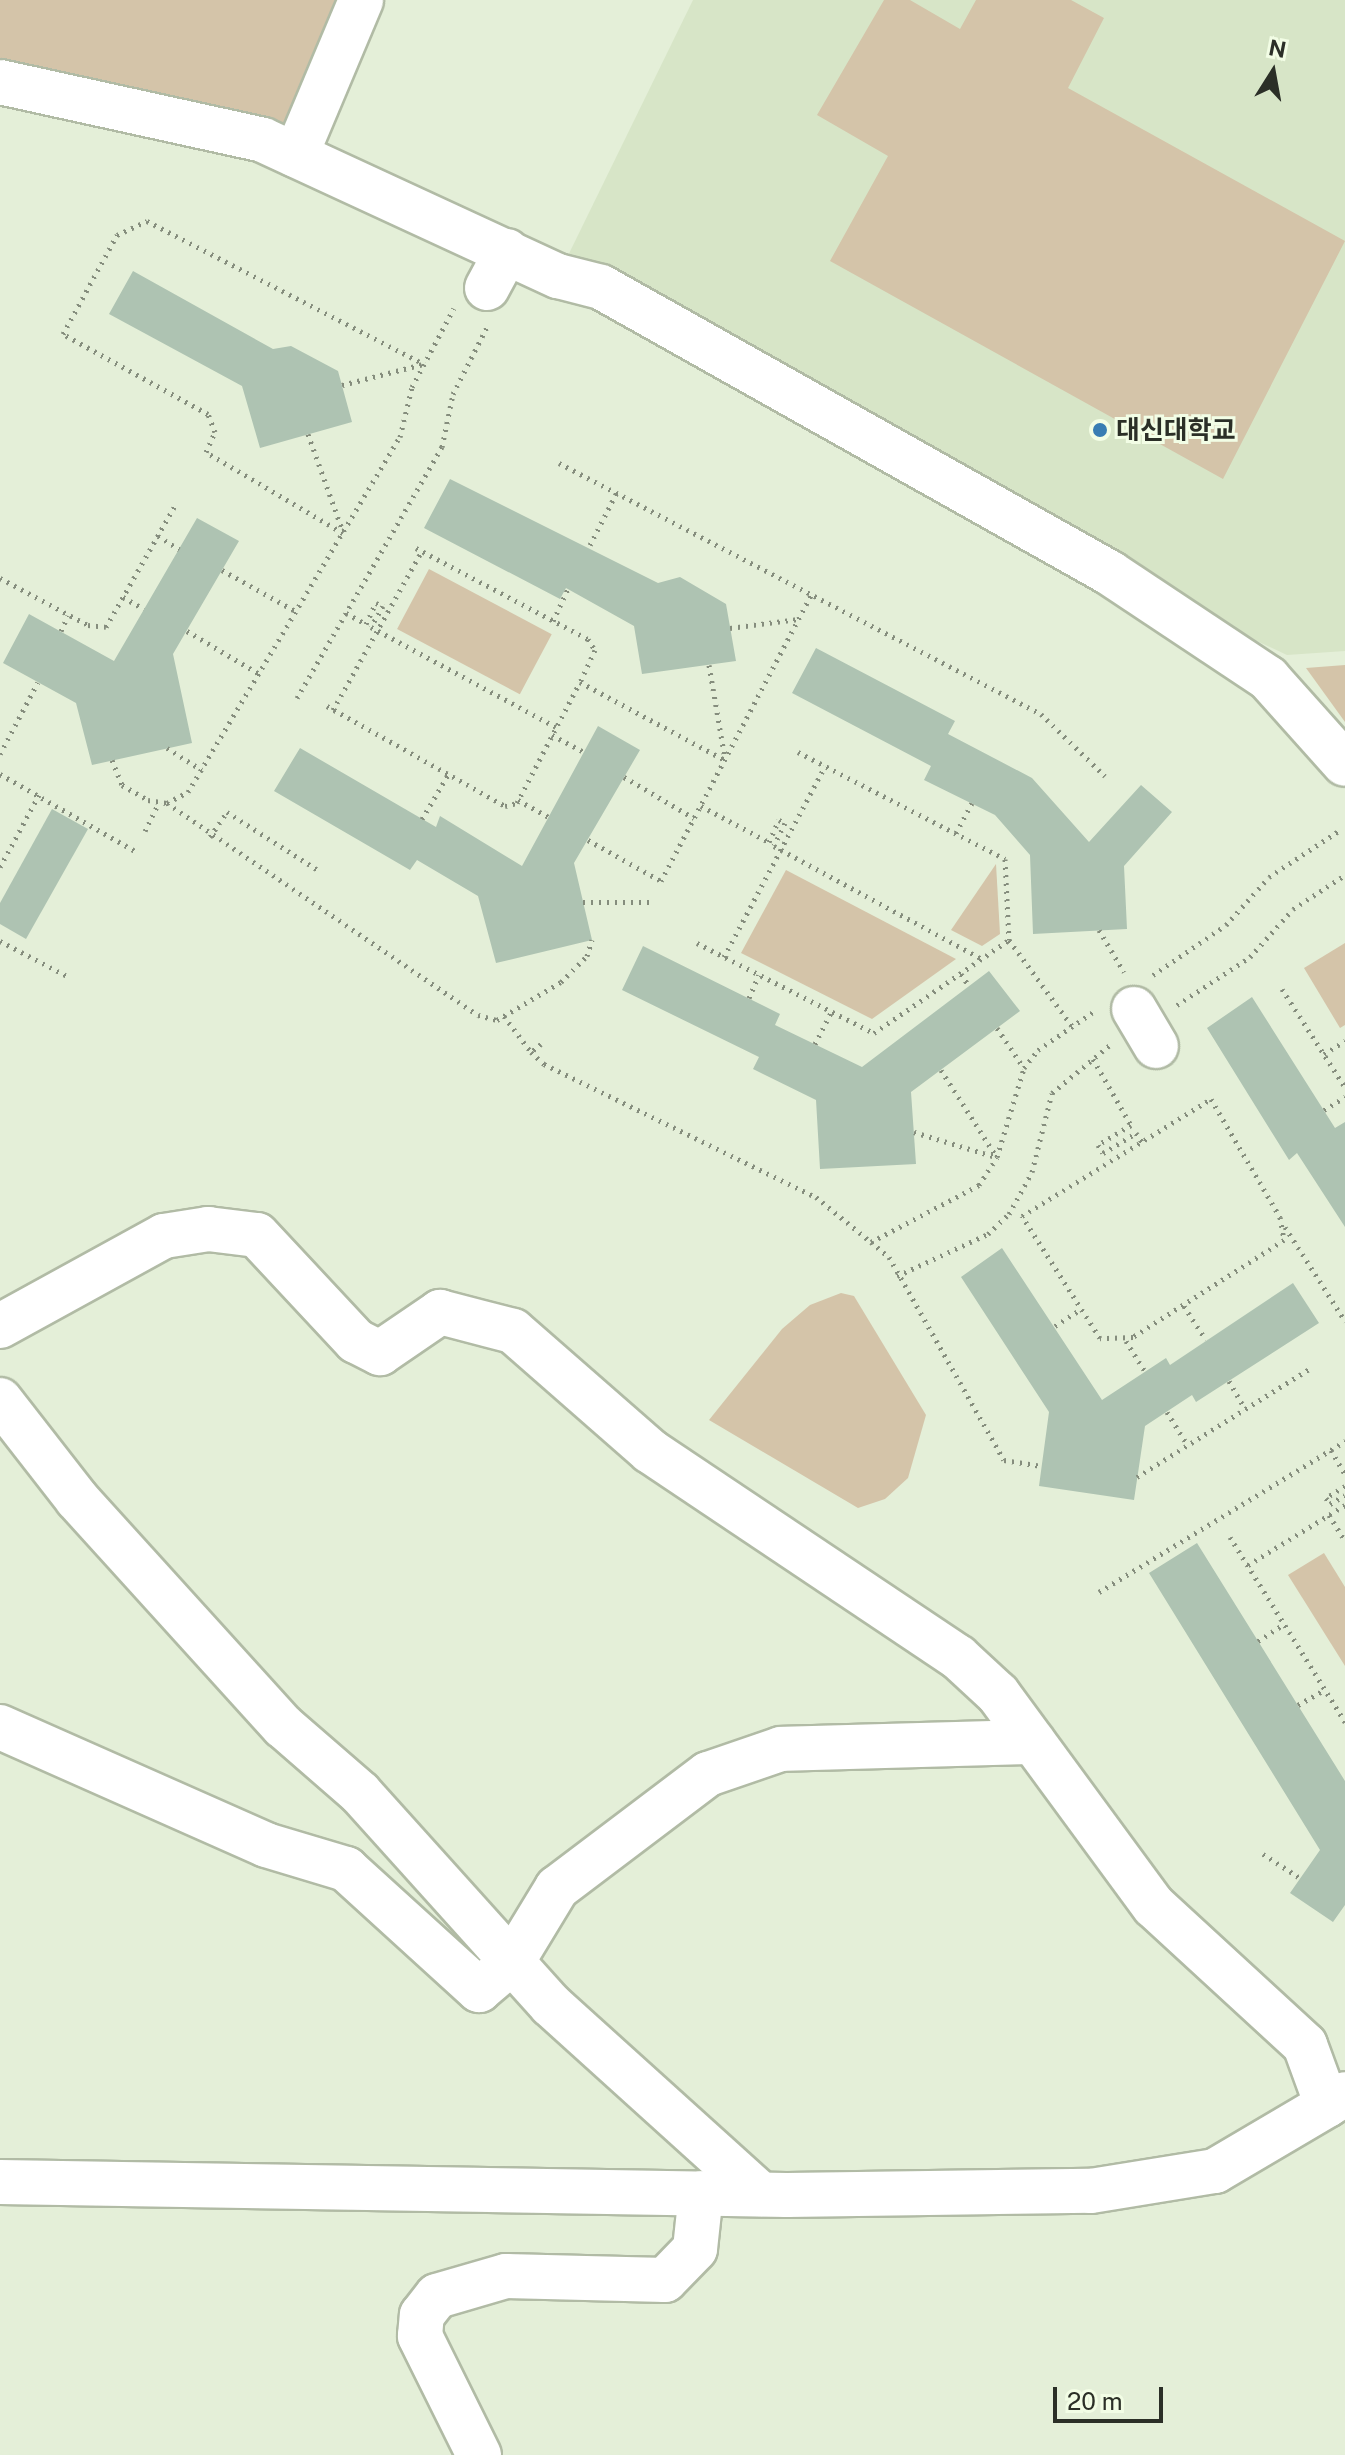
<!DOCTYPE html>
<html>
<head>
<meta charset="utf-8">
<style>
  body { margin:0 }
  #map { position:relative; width:1345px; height:2455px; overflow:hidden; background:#e4efd8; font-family:"Public Sans","Noto Sans KR",sans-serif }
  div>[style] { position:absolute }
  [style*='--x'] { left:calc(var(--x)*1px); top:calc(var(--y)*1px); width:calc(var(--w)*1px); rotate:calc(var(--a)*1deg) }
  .built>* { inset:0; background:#d7e5c7 }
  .green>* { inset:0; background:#d4c4a9; transform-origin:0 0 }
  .building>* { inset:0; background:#aec3b2 }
  .path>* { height:5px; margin-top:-2.5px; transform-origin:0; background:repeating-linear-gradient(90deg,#858d7d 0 2px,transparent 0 8px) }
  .roads { filter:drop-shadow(2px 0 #b1bba5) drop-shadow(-2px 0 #b1bba5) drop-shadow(0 2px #b1bba5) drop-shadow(0 -2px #b1bba5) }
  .minor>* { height:44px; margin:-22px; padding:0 22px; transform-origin:22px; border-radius:22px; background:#fff }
  .dots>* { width:22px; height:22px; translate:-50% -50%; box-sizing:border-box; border:4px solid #f2fde5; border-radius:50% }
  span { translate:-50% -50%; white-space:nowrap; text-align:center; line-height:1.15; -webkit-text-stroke:6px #f2fde5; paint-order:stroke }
  .poi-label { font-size:26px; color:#2b2f27; font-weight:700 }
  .left { translate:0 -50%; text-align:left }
  .north { position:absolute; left:1233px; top:32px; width:80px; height:80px; -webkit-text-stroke:6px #f2fde5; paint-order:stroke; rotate:11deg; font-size:22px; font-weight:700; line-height:32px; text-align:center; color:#2b2f27 }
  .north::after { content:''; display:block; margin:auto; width:28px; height:36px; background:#2b2f27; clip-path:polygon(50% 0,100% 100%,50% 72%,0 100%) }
  .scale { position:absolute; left:1053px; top:2387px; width:110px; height:36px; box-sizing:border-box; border:4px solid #2b2f27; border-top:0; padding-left:10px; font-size:24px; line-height:28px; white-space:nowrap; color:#2b2f27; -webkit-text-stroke:6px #f2fde5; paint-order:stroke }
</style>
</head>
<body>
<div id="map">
  <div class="built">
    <i style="clip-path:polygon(693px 0,1345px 0,1345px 651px,1287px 655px,1110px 573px,558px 276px)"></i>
  </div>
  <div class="green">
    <i style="clip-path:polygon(0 0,340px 0,296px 155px,0 82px)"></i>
    <i style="clip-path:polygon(884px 0,910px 0,960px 29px,976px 0,1071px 0,1104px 18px,1068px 88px,1345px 241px,1223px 479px,830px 261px,888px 156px,817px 115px)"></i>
    <i style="left:429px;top:569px;width:139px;height:68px;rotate:28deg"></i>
    <i style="clip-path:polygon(1345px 665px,1345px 722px,1306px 668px)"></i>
    <i style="clip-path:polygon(996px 864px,1000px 934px,982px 946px,951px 930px)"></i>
    <i style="clip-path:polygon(786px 870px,956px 959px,872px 1019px,741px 953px)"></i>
    <i style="clip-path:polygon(1345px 943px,1345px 1025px,1340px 1028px,1304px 968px)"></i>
    <i style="clip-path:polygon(841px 1293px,854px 1296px,926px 1415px,908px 1478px,885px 1499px,858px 1508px,709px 1420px,782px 1329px,810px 1305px)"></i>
    <i style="clip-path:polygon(1324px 1553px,1345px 1587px,1345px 1666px,1288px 1575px)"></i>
  </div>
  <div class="building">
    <i style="clip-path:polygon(133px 271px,273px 349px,291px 346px,338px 371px,352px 422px,260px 448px,242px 386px,109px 314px)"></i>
    <i style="clip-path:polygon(450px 479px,658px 583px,680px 577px,726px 604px,736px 661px,642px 674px,634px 626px,566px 588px,560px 599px,424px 528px)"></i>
    <i style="clip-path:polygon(197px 518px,239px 541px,173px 654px,192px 743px,92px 765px,76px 703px,3px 663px,29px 614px,114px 661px)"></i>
    <i style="clip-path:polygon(816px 648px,955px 721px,948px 734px,1032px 778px,1089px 842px,1141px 785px,1172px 812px,1124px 866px,1127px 929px,1033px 934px,1030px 855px,995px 815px,924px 780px,931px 766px,792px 693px)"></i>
    <i style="clip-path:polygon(598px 726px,640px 750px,574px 863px,592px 940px,496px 963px,478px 896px,417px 860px,410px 870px,274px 791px,300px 748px,436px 827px,440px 816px,522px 866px)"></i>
    <i style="clip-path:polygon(52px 809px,88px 829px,26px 939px,0 924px,0 903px)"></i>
    <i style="clip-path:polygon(643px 946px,780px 1014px,775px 1025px,862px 1067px,989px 971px,1020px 1011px,911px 1092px,916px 1164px,820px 1169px,816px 1100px,753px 1069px,759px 1057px,622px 990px)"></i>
    <i style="clip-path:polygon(1252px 997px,1335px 1128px,1345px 1122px,1345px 1227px,1297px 1153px,1289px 1160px,1207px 1028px)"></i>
    <i style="clip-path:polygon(1002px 1248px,1102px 1400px,1166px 1358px,1170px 1365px,1293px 1283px,1319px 1323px,1196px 1402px,1192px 1395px,1145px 1426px,1134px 1500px,1039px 1486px,1049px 1412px,961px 1277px)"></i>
    <i style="clip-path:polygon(1197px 1543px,1345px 1781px,1345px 1905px,1333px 1922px,1290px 1893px,1320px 1850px,1149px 1573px)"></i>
  </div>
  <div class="path">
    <i style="--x:342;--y:385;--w:84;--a:-14.5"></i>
    <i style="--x:308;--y:434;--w:104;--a:70.3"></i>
    <i style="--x:559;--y:463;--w:543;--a:27.51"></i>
    <i style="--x:1041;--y:714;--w:89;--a:44.1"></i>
    <i style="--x:343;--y:533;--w:159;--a:-149.4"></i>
    <i style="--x:206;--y:452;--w:22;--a:-66"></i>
    <i style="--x:215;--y:432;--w:19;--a:-111"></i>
    <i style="--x:208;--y:414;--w:166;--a:-151.1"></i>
    <i style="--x:63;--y:334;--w:113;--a:-61.4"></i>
    <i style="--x:117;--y:235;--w:33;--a:-25"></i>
    <i style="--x:147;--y:221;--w:312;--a:27.3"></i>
    <i style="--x:158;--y:536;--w:25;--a:32"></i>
    <i style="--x:590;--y:545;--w:59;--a:-63"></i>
    <i style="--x:416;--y:548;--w:195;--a:27.9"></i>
    <i style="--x:588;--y:639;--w:13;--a:58"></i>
    <i style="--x:595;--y:650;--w:35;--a:115"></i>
    <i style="--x:222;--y:570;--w:86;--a:29.2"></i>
    <i style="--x:0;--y:578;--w:100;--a:28.1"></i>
    <i style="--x:88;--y:625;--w:18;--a:6"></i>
    <i style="--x:106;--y:627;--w:142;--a:-60.4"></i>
    <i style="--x:123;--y:597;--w:24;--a:30"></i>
    <i style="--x:346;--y:613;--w:23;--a:29"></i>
    <i style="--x:366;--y:624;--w:23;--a:-65"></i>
    <i style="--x:376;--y:603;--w:8;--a:23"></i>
    <i style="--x:383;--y:606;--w:24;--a:120"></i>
    <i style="--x:371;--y:627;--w:210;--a:28.4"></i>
    <i style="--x:553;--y:621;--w:35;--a:-65"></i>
    <i style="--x:730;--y:628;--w:69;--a:-7.5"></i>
    <i style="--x:61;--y:631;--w:17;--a:-66"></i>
    <i style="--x:187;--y:631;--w:86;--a:30.7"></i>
    <i style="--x:709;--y:665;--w:95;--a:80.3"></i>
    <i style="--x:297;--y:698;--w:290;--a:-60"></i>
    <i style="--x:442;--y:447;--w:54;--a:-78.3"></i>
    <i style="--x:453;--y:394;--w:75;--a:-63.1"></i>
    <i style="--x:327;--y:706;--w:204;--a:29.3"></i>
    <i style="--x:505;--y:806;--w:12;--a:-14"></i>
    <i style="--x:517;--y:803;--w:136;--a:-62.5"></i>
    <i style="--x:580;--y:682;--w:165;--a:28.3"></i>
    <i style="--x:333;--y:710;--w:182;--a:-60.8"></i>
    <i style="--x:552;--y:735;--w:36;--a:28"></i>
    <i style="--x:167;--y:748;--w:41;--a:32.2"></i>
    <i style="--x:798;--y:752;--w:233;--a:27.3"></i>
    <i style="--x:1005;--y:859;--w:81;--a:87.2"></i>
    <i style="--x:0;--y:754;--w:81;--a:-62.2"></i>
    <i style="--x:112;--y:760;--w:27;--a:68"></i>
    <i style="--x:122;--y:785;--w:30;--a:30"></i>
    <i style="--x:148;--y:800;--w:19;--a:9"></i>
    <i style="--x:167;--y:803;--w:24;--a:-28"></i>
    <i style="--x:188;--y:792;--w:413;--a:-59.2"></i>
    <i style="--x:400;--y:437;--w:51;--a:-76.5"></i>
    <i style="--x:412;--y:387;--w:89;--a:-62"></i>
    <i style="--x:0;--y:774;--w:158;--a:29.7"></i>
    <i style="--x:624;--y:777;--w:81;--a:30.4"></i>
    <i style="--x:518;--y:800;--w:35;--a:29"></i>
    <i style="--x:167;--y:803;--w:376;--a:34.3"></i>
    <i style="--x:478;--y:1015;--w:20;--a:15"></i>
    <i style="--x:497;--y:1020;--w:74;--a:-30.7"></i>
    <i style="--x:561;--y:982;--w:37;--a:-45"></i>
    <i style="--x:587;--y:956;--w:17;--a:-73"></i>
    <i style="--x:701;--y:806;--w:77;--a:27.9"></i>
    <i style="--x:769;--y:842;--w:24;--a:-66"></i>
    <i style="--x:779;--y:820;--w:7;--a:27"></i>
    <i style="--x:785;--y:823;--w:25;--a:116"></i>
    <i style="--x:774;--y:846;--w:237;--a:28.5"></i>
    <i style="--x:422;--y:819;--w:51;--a:-59.4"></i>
    <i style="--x:145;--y:831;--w:32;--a:-64"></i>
    <i style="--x:956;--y:833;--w:34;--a:-62"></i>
    <i style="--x:210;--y:837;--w:30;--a:-56"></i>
    <i style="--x:227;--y:812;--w:108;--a:32.5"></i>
    <i style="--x:588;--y:840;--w:84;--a:29.3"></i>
    <i style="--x:661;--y:881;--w:323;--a:-62.3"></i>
    <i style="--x:0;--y:867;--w:82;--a:-61.6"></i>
    <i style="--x:583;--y:902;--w:68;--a:0"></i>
    <i style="--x:1099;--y:930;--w:49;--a:59.2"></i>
    <i style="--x:0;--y:941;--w:78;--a:27.6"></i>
    <i style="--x:697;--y:943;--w:199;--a:27"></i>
    <i style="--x:874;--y:1033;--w:164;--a:-34.6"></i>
    <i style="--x:1009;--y:940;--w:107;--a:53.8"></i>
    <i style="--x:724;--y:957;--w:216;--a:-62.1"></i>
    <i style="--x:961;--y:974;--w:14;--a:56"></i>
    <i style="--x:1153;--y:975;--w:88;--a:-34.4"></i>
    <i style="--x:1226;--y:925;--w:64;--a:-48.1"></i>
    <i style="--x:1269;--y:877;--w:85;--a:-33.5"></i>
    <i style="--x:1282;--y:989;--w:117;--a:57.3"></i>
    <i style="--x:749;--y:998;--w:25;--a:-67"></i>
    <i style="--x:1177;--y:1005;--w:87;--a:-33.3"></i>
    <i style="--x:1250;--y:957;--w:64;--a:-48.1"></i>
    <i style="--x:1293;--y:909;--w:62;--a:-33.2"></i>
    <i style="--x:504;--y:1016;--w:45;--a:53.1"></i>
    <i style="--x:997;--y:1028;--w:48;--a:56"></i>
    <i style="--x:541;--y:1044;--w:13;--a:141"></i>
    <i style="--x:531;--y:1052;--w:18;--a:43"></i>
    <i style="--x:544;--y:1064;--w:303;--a:26.1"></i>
    <i style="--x:816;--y:1197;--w:71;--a:39.3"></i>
    <i style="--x:871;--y:1242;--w:122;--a:-27.8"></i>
    <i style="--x:979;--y:1185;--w:33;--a:-57"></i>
    <i style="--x:997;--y:1157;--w:93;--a:-73.1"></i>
    <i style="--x:1024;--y:1068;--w:23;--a:-52"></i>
    <i style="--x:1038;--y:1050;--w:70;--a:-34.6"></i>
    <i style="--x:815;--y:1044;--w:36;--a:-63"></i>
    <i style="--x:1324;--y:1054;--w:25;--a:-32"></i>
    <i style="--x:1093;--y:1059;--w:76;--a:60.1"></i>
    <i style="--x:1131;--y:1125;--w:39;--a:149"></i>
    <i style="--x:1098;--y:1145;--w:9;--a:58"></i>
    <i style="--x:1103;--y:1153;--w:39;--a:-31"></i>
    <i style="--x:1136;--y:1133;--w:11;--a:56"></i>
    <i style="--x:941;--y:1070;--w:102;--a:57.4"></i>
    <i style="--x:1211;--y:1099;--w:137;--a:59.7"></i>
    <i style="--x:1280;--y:1217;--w:23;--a:80"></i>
    <i style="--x:1284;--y:1240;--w:179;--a:147.3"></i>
    <i style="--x:1133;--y:1337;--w:33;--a:178"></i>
    <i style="--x:1100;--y:1338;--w:145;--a:-122.6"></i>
    <i style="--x:1022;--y:1216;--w:222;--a:-31.8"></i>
    <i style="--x:1324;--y:1110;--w:25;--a:-32"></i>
    <i style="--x:914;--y:1132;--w:86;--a:17"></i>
    <i style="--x:1285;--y:1227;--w:112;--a:57.4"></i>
    <i style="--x:871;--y:1242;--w:23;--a:40"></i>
    <i style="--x:889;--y:1257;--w:233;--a:60.5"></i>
    <i style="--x:1004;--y:1460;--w:38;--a:9"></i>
    <i style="--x:897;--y:1276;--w:100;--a:-24.8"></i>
    <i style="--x:988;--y:1234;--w:29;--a:-44"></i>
    <i style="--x:1009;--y:1214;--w:48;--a:-61.3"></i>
    <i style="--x:1032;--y:1172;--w:81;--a:-75.8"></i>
    <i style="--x:1052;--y:1093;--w:75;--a:-39.6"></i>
    <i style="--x:1184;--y:1306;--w:40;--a:57.1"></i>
    <i style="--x:1055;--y:1326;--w:30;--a:-33"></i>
    <i style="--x:1126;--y:1341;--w:36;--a:58"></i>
    <i style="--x:1229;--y:1381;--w:32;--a:60"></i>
    <i style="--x:1167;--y:1412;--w:39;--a:58"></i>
    <i style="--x:1331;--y:1450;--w:28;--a:60"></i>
    <i style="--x:1137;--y:1477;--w:205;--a:-32.1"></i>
    <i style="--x:1345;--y:1486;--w:22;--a:148"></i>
    <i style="--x:1326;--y:1498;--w:7;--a:56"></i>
    <i style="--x:1330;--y:1504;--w:17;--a:-31"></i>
    <i style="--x:1329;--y:1515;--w:31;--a:58"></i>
    <i style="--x:1230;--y:1537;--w:218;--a:58.1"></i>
    <i style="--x:1248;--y:1565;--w:114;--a:-31.7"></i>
    <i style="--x:1099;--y:1592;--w:289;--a:-31.5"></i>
    <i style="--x:1258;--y:1641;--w:31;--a:-33"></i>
    <i style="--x:1298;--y:1705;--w:30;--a:-30"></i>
    <i style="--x:1263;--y:1854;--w:44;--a:33"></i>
  </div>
  <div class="roads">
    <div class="minor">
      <i style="--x:0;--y:82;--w:269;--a:12.4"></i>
      <i style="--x:263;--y:140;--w:325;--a:24.8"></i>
      <i style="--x:558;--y:276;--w:44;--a:14.3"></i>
      <i style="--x:601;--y:287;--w:584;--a:29.33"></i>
      <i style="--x:1110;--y:573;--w:190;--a:33.6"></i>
      <i style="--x:1268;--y:678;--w:115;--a:48.2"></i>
      <i style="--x:296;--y:155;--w:168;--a:-67.2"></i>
      <i style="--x:487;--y:288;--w:42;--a:-61.6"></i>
      <i style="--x:1134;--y:1009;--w:43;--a:59.3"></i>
      <i style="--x:0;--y:1326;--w:187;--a:-28.8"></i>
      <i style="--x:164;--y:1236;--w:45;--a:-9"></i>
      <i style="--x:208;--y:1229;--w:49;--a:7"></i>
      <i style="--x:257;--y:1235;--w:145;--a:47"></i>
      <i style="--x:356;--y:1341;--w:27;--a:27"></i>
      <i style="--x:380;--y:1353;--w:73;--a:-34.3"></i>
      <i style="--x:440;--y:1312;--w:75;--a:14.6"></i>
      <i style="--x:513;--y:1331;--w:182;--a:41.2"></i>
      <i style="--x:650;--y:1451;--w:371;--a:33.8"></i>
      <i style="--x:958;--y:1657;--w:54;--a:42.8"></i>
      <i style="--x:998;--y:1694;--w:263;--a:53.7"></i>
      <i style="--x:1154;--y:1906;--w:205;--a:42.6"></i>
      <i style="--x:1305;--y:2045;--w:64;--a:69.9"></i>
      <i style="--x:1327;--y:2105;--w:21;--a:-31"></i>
      <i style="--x:0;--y:1400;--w:125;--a:52.1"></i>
      <i style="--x:77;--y:1499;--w:307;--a:47.8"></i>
      <i style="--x:283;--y:1726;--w:102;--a:41"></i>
      <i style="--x:360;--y:1793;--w:285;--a:48"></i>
      <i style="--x:551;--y:2005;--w:282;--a:42.1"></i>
      <i style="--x:0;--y:1727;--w:291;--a:23.9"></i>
      <i style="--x:266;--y:1845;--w:84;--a:16.7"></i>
      <i style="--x:346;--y:1869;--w:180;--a:42.3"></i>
      <i style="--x:479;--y:1990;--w:43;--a:-40.3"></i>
      <i style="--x:512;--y:1962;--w:87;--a:-58.7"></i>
      <i style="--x:557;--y:1888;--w:189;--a:-37.1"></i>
      <i style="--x:708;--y:1774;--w:77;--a:-18.9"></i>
      <i style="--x:781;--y:1749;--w:252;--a:-1.6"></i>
      <i style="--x:0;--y:2182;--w:787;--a:0.95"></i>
      <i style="--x:787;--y:2195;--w:304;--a:-0.8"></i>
      <i style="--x:1091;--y:2191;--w:126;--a:-9.2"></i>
      <i style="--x:1215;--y:2171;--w:130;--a:-30.5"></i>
      <i style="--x:479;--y:2455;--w:133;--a:-116.4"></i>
      <i style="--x:420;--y:2336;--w:21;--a:-85"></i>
      <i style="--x:422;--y:2315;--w:24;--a:-52"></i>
      <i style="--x:437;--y:2296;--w:72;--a:-16.2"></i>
      <i style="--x:506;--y:2276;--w:159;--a:1.4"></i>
      <i style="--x:665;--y:2280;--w:43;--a:-45.9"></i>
      <i style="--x:695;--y:2249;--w:56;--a:-83.9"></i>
    </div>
  </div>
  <div class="dots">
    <i style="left:1100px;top:430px;background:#387db3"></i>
  </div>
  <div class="poi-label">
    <span class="left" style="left:1116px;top:430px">대신대학교</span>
  </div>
  <div class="north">N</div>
  <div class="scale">20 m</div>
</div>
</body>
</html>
